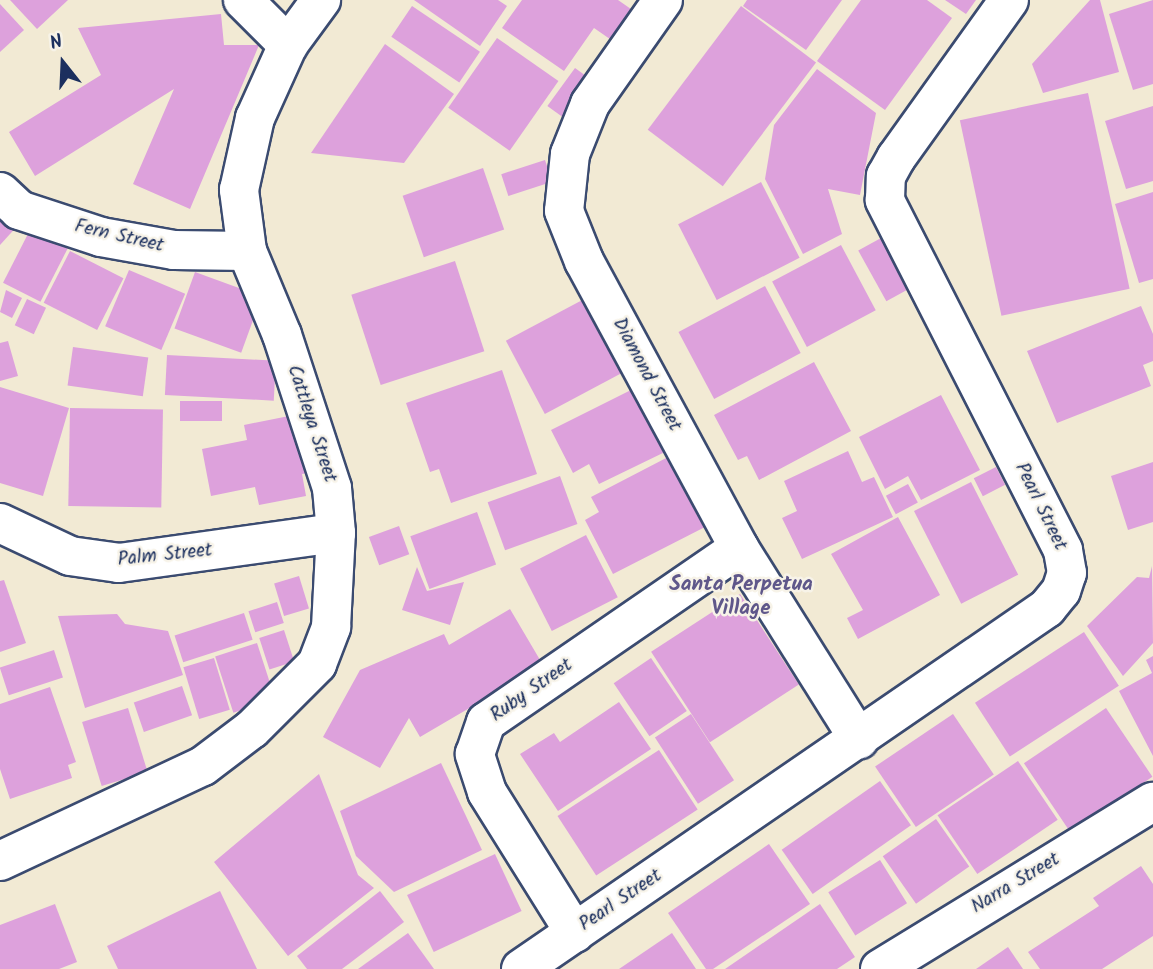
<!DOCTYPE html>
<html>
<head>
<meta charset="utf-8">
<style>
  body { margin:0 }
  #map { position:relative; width:1153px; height:969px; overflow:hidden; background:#f2ead4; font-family:Kalam,sans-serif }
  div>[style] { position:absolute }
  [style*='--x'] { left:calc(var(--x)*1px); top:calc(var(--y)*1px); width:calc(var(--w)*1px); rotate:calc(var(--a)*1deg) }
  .building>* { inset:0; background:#dda1dc; transform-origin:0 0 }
  .roads { filter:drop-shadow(2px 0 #3b4b70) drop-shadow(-2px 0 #3b4b70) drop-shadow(0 2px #3b4b70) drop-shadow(0 -2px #3b4b70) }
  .minor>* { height:38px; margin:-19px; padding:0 19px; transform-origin:19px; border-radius:19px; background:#fff }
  span { translate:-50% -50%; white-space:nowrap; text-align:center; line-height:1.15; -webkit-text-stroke:5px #f7f3e8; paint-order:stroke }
  .street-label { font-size:19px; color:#1b2f5e }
  .neighbourhood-label { font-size:21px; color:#5f578a; font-weight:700 }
  .north { position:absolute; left:28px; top:28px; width:70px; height:70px; -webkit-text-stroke:5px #f7f3e8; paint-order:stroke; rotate:342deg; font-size:19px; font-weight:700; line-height:28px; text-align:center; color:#1b2f5e }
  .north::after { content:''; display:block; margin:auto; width:24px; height:32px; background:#1b2f5e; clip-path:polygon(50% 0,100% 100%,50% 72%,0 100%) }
</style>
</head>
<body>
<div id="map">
  <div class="building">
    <i style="clip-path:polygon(10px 0,68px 0,37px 29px)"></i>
    <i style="clip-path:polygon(414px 0,498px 0,507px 6px,480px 46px)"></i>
    <i style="clip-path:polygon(522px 0,618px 0,641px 16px,620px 46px,594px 28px,564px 71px,502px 28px)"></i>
    <i style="clip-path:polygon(747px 0,842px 0,806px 50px,743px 6px)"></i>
    <i style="clip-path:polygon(861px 0,927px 0,952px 18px,885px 110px,817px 61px)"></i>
    <i style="clip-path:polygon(945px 0,976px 0,966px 14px)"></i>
    <i style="clip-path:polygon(1090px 0,1100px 0,1119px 72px,1043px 93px,1032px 64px)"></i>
    <i style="clip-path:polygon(1153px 0,1153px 84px,1133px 90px,1109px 14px)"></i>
    <i style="clip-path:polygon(0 4px,24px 30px,0 52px)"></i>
    <i style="left:412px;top:6px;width:82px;height:37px;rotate:34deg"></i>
    <i style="left:741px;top:6px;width:94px;height:155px;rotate:37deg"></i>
    <i style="clip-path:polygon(221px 14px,224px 45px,259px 45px,190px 209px,133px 184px,174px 89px,35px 176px,9px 132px,101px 75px,78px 28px)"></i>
    <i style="left:497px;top:38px;width:75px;height:85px;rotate:35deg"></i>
    <i style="clip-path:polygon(385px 44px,454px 94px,404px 163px,311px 153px)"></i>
    <i style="left:575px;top:68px;width:32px;height:47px;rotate:36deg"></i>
    <i style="clip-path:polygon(817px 69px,876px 113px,860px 195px,828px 189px,842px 234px,803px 254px,765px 179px,774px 125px)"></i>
    <i style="left:1088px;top:93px;width:200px;height:131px;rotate:78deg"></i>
    <i style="clip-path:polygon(1153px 106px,1153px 181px,1126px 189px,1105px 121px)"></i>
    <i style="left:545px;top:160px;width:23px;height:46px;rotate:72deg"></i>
    <i style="left:483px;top:168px;width:65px;height:85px;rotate:71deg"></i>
    <i style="left:761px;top:182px;width:85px;height:93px;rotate:63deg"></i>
    <i style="clip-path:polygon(1153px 192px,1153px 279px,1139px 283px,1115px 204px)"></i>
    <i style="clip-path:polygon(0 206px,20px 223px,0 245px)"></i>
    <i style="left:33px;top:224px;width:42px;height:66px;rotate:27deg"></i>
    <i style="left:881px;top:238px;width:58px;height:26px;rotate:61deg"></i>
    <i style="left:841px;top:245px;width:74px;height:78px;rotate:62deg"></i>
    <i style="left:70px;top:251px;width:60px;height:58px;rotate:27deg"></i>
    <i style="left:455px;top:261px;width:95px;height:109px;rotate:72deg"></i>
    <i style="left:129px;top:270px;width:61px;height:61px;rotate:23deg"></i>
    <i style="left:195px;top:272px;width:71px;height:60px;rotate:20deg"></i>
    <i style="left:765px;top:286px;width:76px;height:98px;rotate:62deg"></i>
    <i style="clip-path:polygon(6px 290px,22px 298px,12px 318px,0 312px)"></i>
    <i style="left:588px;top:297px;width:83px;height:93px;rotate:62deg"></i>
    <i style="left:27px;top:299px;width:21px;height:29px;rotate:25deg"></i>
    <i style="clip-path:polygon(1141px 306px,1153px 334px,1153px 361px,1143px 365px,1151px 386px,1057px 423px,1027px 351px)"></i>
    <i style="clip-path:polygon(8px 341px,18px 376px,0 381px,0 343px)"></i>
    <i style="left:73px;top:347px;width:76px;height:39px;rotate:8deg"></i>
    <i style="left:167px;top:355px;width:109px;height:40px;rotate:3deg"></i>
    <i style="clip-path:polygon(814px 362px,851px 431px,759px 480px,747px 456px,738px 460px,714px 415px)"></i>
    <i style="clip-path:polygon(502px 370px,537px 474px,451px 503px,439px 469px,430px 472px,406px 403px)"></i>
    <i style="clip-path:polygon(0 387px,69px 408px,43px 496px,0 483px)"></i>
    <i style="clip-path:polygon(635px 388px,667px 451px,599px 484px,589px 464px,573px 473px,551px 430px)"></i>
    <i style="clip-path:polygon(941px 395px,980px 470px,921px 500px,908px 476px,885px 489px,859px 437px)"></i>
    <i style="left:180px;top:401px;width:42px;height:20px"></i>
    <i style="left:70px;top:408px;width:93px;height:98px;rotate:1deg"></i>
    <i style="clip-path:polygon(304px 413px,315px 472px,302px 474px,306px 496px,259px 505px,255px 487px,211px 496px,202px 449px,247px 440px,244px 425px)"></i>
    <i style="clip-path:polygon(848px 451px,862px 482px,874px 477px,893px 517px,802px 559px,782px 518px,797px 511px,784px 481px)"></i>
    <i style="clip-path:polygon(670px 456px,705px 527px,613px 574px,585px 520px,599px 512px,591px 497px)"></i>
    <i style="clip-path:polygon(1153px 462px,1153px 522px,1128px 530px,1111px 476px)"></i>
    <i style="left:996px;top:467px;width:20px;height:25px;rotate:63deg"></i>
    <i style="left:560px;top:476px;width:51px;height:77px;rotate:70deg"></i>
    <i style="left:971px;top:482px;width:104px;height:64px;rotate:63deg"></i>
    <i style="left:908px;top:484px;width:21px;height:25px;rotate:62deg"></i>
    <i style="left:477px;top:512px;width:56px;height:71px;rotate:70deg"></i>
    <i style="clip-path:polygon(898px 517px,940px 595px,858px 639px,847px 618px,863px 610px,831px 554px)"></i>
    <i style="left:399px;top:526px;width:30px;height:32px;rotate:70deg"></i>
    <i style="left:586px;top:535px;width:70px;height:74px;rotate:63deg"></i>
    <i style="clip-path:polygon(1152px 566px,1153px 643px,1123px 676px,1087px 626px,1137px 577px,1149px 578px)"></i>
    <i style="clip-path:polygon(417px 567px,427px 591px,464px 582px,450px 625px,402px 610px)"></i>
    <i style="left:299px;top:576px;width:34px;height:26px;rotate:73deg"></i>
    <i style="clip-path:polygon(4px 580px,26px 643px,0 652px,0 581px)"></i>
    <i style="left:740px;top:594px;width:108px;height:106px;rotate:57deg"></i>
    <i style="left:277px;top:602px;width:22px;height:30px;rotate:72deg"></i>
    <i style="clip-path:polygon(510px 609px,543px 665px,420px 737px,409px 718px,380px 768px,323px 737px,360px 670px,444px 634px,449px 645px)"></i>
    <i style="left:244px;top:613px;width:28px;height:73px;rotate:72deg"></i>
    <i style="clip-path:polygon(117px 614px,125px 624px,168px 631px,183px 675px,85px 708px,58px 616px)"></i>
    <i style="left:284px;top:630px;width:33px;height:26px;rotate:72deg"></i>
    <i style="left:1084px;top:632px;width:64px;height:130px;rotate:57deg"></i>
    <i style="left:257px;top:643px;width:59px;height:44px;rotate:72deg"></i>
    <i style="left:54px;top:650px;width:29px;height:57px;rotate:72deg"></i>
    <i style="clip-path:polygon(1153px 656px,1153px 756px,1119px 691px,1152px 673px,1146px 660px)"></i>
    <i style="left:214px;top:658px;width:54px;height:32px;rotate:73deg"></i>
    <i style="left:651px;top:658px;width:64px;height:45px;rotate:56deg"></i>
    <i style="left:182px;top:686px;width:31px;height:51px;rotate:71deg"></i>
    <i style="clip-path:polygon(50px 687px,76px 762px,68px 765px,72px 778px,10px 799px,0 769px,0 704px)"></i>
    <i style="clip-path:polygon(619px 702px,651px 749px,558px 811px,520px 754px,554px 733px,560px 742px)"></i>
    <i style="left:128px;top:708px;width:67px;height:48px;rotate:73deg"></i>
    <i style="left:1106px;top:708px;width:83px;height:99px;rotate:56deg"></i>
    <i style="left:691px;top:714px;width:79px;height:43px;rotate:57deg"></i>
    <i style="left:953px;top:714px;width:73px;height:94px;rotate:56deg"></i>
    <i style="left:659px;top:750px;width:71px;height:121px;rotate:57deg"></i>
    <i style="left:1018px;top:761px;width:71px;height:97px;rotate:56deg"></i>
    <i style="clip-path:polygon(441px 763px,482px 850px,394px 892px,356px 856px,340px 811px)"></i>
    <i style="clip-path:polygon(319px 774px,358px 875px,374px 888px,288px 956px,214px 862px)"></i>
    <i style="left:880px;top:781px;width:54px;height:120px;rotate:55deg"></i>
    <i style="left:936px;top:819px;width:58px;height:65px;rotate:55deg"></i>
    <i style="clip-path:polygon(769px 844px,810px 904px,713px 969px,706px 969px,668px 913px)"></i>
    <i style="left:495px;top:854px;width:63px;height:97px;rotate:65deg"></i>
    <i style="left:880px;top:860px;width:51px;height:61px;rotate:58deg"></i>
    <i style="clip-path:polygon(1141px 866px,1153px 884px,1153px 936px,1102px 969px,1040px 969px,1028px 952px,1099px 906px,1093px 898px)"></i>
    <i style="clip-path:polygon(220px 891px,257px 969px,118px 969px,107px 946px)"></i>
    <i style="clip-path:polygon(380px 891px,404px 922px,342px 969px,307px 969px,297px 956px)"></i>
    <i style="clip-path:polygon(55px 904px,77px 962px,59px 969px,0 969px,0 925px)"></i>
    <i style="clip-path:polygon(820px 904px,855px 957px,837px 969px,725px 969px)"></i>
    <i style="clip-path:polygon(408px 933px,434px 969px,358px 969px)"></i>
    <i style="clip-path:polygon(672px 933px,696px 969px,619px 969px)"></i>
    <i style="clip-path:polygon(1008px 947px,1023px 969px,976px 969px)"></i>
  </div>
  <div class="roads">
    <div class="minor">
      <i style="--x:243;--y:0;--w:64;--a:45"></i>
      <i style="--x:663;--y:0;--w:127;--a:125.1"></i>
      <i style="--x:590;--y:104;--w:54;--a:111.8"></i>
      <i style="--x:570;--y:154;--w:57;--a:96"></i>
      <i style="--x:564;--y:211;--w:54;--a:68.2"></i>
      <i style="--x:584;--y:261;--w:326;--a:61.6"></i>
      <i style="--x:739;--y:548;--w:226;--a:57.9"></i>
      <i style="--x:0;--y:192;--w:26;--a:43"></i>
      <i style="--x:19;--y:210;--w:86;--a:18.2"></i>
      <i style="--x:101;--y:237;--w:74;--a:10.1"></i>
      <i style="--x:174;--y:250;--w:73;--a:0.8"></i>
      <i style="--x:0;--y:523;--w:77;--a:25.2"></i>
      <i style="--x:70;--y:556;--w:49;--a:8.1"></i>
      <i style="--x:119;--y:563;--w:219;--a:-7.9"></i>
      <i style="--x:0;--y:861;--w:224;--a:-25.1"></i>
      <i style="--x:203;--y:766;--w:61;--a:-37.1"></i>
      <i style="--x:252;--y:729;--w:92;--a:-45"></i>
      <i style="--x:317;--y:664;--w:40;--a:-69"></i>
      <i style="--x:331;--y:627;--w:94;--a:-87"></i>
      <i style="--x:336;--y:533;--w:45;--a:-95.1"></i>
      <i style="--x:332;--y:488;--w:161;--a:-108.1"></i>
      <i style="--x:282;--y:335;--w:91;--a:-112.6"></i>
      <i style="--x:247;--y:251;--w:62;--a:-97.5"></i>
      <i style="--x:239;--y:190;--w:74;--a:-77.5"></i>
      <i style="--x:255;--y:118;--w:80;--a:-65.7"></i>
      <i style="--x:288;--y:45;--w:56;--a:-53.7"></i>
      <i style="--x:575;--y:933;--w:166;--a:-122"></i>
      <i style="--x:487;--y:792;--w:40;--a:-108"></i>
      <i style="--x:475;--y:754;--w:34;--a:-71"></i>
      <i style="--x:486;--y:722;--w:307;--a:-34.5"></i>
      <i style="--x:521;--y:969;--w:638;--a:-34.46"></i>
      <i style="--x:1047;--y:608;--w:22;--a:-51"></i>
      <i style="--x:1061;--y:591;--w:19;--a:-72"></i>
      <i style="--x:1067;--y:573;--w:23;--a:-100"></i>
      <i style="--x:1063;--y:550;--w:393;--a:-117"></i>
      <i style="--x:885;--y:200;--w:24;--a:-88"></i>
      <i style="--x:886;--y:176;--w:21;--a:-61"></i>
      <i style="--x:896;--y:158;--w:194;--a:-54.4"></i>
      <i style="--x:880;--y:969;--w:320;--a:-31.5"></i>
    </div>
  </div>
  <div class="street-label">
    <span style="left:119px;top:237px;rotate:13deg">Fern Street</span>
    <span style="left:646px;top:375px;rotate:62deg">Diamond Street</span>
    <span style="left:311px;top:424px;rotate:72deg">Cattleya Street</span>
    <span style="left:1040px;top:507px;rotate:64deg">Pearl Street</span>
    <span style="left:165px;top:556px;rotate:-6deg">Palm Street</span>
    <span style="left:532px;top:691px;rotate:-35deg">Ruby Street</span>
    <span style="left:1016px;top:884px;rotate:-31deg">Narra Street</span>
    <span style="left:621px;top:901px;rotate:-34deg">Pearl Street</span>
  </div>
  <div class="neighbourhood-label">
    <span style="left:741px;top:597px">Santa Perpetua<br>Village</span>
  </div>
  <div class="north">N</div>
</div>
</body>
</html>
